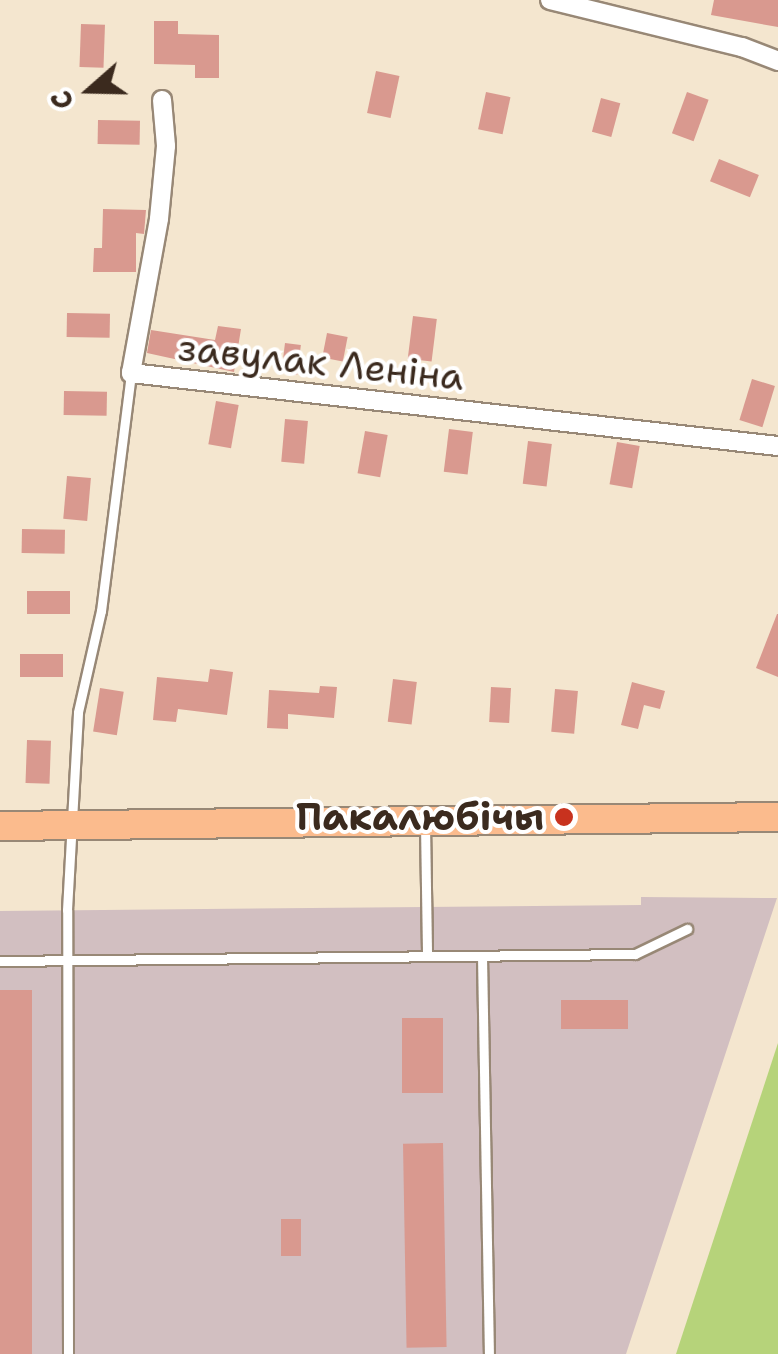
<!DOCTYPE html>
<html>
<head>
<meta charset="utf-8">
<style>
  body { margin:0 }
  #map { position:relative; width:778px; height:1354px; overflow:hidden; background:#f4e6cf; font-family:"Shantell Sans",sans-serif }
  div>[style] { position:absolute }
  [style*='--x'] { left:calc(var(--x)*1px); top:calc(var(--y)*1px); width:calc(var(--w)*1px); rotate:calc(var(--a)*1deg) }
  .industrial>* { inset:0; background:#d2bfc1 }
  .green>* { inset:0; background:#b6d37a }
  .building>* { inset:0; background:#d9998f; transform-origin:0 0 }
  .roads { filter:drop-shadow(2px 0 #988876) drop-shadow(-2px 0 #988876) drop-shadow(0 2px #988876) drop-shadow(0 -2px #988876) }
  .service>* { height:9px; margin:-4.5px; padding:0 4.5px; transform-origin:4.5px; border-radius:4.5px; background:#fff }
  .minor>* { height:18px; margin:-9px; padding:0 9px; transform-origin:9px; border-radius:9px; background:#fff }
  .primary>* { height:28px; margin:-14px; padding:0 14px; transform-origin:14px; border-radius:14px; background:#fbbb8d }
  .dots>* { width:28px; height:28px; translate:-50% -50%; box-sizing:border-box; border:5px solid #fff; border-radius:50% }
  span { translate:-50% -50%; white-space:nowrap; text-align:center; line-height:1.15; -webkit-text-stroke:8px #fff; paint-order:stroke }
  .street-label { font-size:38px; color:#3b2a1e }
  .poi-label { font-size:38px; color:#3b2a1e; font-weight:700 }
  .right { translate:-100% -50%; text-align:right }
  .north { position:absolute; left:40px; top:40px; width:100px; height:100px; -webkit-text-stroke:8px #fff; paint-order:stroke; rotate:250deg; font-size:28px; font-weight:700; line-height:40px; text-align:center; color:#3b2a1e }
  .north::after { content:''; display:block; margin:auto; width:35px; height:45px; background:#3b2a1e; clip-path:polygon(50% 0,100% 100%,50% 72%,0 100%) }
</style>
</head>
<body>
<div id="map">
  <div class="industrial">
    <i style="clip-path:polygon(641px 897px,777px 898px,626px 1354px,0 1354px,0 911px,641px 905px)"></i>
  </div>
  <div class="green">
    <i style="clip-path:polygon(778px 1043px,778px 1354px,676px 1354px)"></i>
  </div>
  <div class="building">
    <i style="clip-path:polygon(714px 0,778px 0,778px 27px,711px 15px)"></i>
    <i style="clip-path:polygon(154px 21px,178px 21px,178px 34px,219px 35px,219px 78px,195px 78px,195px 65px,154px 64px)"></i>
    <i style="left:81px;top:24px;width:24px;height:43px;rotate:2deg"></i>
    <i style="left:376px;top:71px;width:24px;height:43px;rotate:12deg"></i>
    <i style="left:486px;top:92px;width:25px;height:38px;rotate:12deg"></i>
    <i style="left:687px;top:92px;width:23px;height:44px;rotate:20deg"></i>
    <i style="left:601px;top:98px;width:20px;height:35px;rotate:15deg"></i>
    <i style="left:98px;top:120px;width:42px;height:24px;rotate:1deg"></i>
    <i style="left:719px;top:159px;width:43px;height:24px;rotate:22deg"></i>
    <i style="clip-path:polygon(103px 209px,146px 210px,144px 234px,136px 233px,136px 272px,93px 272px,94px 248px,102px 248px)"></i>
    <i style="left:67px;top:313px;width:43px;height:24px;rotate:1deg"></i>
    <i style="left:413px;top:316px;width:24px;height:43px;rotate:7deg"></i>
    <i style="clip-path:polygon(218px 326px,241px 329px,234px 372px,147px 353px,151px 330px,215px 340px)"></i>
    <i style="left:327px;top:333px;width:21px;height:25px;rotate:11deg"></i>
    <i style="left:285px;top:343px;width:16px;height:30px;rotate:7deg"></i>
    <i style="left:752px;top:379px;width:24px;height:43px;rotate:17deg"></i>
    <i style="left:64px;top:391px;width:43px;height:24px;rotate:1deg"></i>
    <i style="left:216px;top:401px;width:23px;height:44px;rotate:10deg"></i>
    <i style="left:285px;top:419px;width:23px;height:43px;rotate:5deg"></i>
    <i style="left:449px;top:429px;width:24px;height:43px;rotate:7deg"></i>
    <i style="left:365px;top:431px;width:23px;height:43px;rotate:10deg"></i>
    <i style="left:528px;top:441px;width:24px;height:43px;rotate:7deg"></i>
    <i style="left:617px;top:442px;width:23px;height:43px;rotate:10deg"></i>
    <i style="left:67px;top:476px;width:24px;height:43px;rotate:5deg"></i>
    <i style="left:22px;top:529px;width:43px;height:24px;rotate:1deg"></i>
    <i style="left:27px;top:591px;width:43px;height:23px"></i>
    <i style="clip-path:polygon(777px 614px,778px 614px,778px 677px,756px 668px)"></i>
    <i style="left:20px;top:654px;width:43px;height:23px"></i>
    <i style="clip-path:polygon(210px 669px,233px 672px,227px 715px,178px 709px,176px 722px,153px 720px,157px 677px,208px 682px)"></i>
    <i style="left:393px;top:679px;width:24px;height:43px;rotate:7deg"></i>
    <i style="clip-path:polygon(632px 682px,665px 691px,660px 709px,644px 705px,638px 729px,621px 725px)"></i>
    <i style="clip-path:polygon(320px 686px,337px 687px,334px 718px,288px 714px,288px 729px,267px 728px,269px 690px,319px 693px)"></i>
    <i style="left:491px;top:687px;width:20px;height:35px;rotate:3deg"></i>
    <i style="left:100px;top:688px;width:24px;height:44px;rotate:9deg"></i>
    <i style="left:555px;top:689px;width:23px;height:43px;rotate:5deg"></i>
    <i style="left:27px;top:740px;width:24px;height:43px;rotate:2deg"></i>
    <i style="left:32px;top:990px;width:364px;height:32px;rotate:90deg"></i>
    <i style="left:628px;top:1000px;width:29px;height:67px;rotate:90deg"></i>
    <i style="left:402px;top:1018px;width:41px;height:75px"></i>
    <i style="left:443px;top:1143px;width:204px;height:40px;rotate:89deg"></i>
    <i style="left:281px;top:1219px;width:20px;height:37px"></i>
  </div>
  <div class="roads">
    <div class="service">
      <i style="--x:425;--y:824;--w:132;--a:89.1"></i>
      <i style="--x:482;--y:956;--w:398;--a:89"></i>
      <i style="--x:0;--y:961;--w:635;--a:-0.63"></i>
      <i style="--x:635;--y:954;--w:58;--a:-25.7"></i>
      <i style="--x:68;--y:1354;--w:444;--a:-90.1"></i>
      <i style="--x:67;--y:910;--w:198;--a:-86.8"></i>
      <i style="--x:78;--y:712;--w:104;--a:-77.2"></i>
      <i style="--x:101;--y:611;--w:240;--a:-82.8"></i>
    </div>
    <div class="minor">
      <i style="--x:550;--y:0;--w:198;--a:13.8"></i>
      <i style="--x:742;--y:47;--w:39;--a:21"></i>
      <i style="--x:162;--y:100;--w:46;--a:85"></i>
      <i style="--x:166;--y:146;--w:73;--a:95.5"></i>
      <i style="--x:159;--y:219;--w:157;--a:100.3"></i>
      <i style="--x:131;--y:373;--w:651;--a:6.44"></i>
    </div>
    <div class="primary">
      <i style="--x:0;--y:826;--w:778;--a:-0.66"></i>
    </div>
  </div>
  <div class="dots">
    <i style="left:564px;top:817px;background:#c8321e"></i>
  </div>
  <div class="street-label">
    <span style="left:321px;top:362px;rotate:6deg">завулак Леніна</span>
  </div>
  <div class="poi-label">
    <span class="right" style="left:544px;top:817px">Пакалюбічы</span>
  </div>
  <div class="north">С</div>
</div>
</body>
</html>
